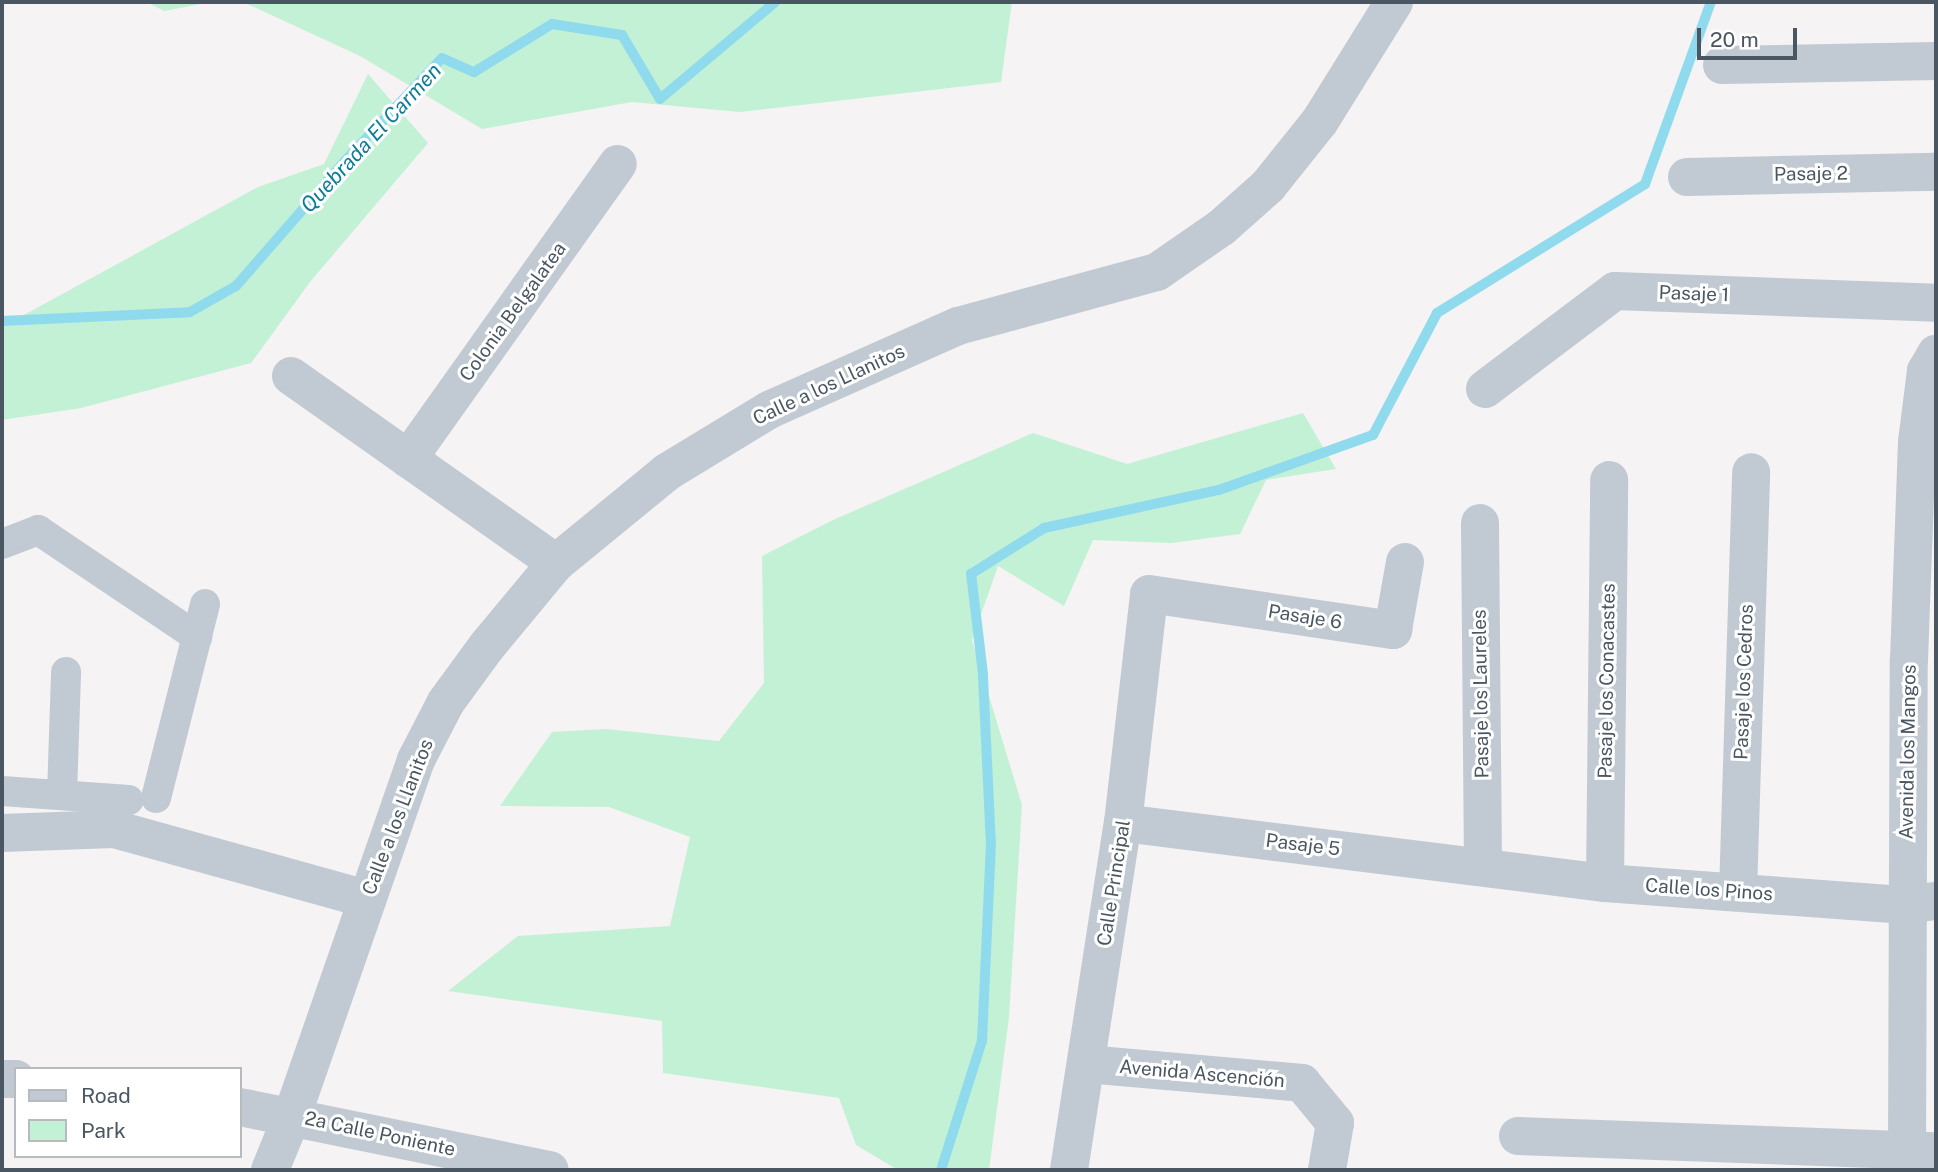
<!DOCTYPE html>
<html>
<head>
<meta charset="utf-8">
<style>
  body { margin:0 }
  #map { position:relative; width:1938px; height:1172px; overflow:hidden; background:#f5f3f3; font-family:"Public Sans",sans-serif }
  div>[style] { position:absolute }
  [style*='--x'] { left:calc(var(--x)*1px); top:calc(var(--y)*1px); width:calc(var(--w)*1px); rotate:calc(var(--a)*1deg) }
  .green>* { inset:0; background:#c3f1d5 }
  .stream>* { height:10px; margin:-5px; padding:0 5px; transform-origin:5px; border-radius:5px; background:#90daee }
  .pedestrian>* { height:30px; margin:-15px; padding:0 15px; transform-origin:15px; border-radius:15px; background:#c1cad2 }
  .minor>* { height:38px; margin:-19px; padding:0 19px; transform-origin:19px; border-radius:19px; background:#c1cad2 }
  span { translate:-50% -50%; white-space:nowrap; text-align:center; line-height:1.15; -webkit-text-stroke:6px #fff; paint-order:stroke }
  .street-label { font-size:19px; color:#4a5661 }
  .water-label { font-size:21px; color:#0c7c9b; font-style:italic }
  .frame { position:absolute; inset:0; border:4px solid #4a5661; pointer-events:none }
  .legend { position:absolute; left:14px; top:1067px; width:228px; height:91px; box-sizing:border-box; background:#fff; border:2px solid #b7bbc0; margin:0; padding:9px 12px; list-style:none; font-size:21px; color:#4a5661 }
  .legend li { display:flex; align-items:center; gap:14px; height:35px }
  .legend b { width:35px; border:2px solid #b7bbc0 }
  .scale { position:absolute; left:1697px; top:28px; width:100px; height:32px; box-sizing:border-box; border:4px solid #4a5661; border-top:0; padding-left:9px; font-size:21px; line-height:24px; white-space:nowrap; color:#4a5661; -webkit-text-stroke:5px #fff; paint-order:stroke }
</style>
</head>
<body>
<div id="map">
  <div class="green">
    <i style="clip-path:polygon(147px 2px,211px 2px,164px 11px)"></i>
    <i style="clip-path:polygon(243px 2px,1012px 2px,1001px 82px,740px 112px,632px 102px,482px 129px,360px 56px)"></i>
    <i style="clip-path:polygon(368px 74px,428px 143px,310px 282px,251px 363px,81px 408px,2px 420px,2px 327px,258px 187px,324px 164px)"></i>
    <i style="clip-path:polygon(1303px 413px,1336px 469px,1266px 480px,1240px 534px,1171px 543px,1093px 540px,1064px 606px,998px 566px,972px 640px,1022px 805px,1009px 1017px,989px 1170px,898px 1170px,856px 1145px,839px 1098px,663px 1073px,662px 1021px,448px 991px,518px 936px,670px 926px,690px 837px,609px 807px,500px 806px,552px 732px,606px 729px,719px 741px,764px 683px,762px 556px,833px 520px,1033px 433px,1127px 464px)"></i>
  </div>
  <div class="stream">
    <i style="--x:2;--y:321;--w:188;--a:-2.7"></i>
    <i style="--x:190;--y:312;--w:53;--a:-29.5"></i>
    <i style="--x:236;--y:286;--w:166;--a:-48.9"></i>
    <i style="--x:345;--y:161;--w:141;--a:-46.7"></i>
    <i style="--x:442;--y:58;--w:35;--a:24"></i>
    <i style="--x:474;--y:72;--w:92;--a:-31.6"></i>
    <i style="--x:552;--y:24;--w:71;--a:8.9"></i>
    <i style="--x:622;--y:35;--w:74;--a:59.3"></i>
    <i style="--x:660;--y:99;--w:150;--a:-40.1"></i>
    <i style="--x:941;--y:1170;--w:135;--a:-72.4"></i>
    <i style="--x:982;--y:1041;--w:195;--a:-87.4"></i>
    <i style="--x:991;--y:846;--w:172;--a:-92.7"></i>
    <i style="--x:983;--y:674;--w:101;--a:-96.8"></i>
    <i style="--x:971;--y:574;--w:86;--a:-32.2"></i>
    <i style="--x:1044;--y:528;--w:179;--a:-12.3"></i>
    <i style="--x:1219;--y:490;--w:164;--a:-19.7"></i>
    <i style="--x:1373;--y:435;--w:138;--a:-62.3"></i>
    <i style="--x:1437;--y:313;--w:245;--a:-31.8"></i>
    <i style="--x:1645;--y:184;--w:194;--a:-70.1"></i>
  </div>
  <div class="pedestrian">
    <i style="--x:2;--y:544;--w:39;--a:-21"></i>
    <i style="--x:38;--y:530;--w:192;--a:33.9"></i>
    <i style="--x:2;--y:791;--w:127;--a:4.1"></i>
    <i style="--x:62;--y:795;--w:123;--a:-88.1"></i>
    <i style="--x:156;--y:798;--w:200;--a:-75.8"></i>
  </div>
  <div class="minor">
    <i style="--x:1722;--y:65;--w:214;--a:-1.1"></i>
    <i style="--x:1687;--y:177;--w:249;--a:-1.2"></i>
    <i style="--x:291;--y:376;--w:324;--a:35.2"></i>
    <i style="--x:1485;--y:389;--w:163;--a:-37"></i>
    <i style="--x:1615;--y:291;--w:321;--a:2.1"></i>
    <i style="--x:408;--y:459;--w:362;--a:-54.6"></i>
    <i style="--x:1480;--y:523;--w:343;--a:89.5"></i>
    <i style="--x:1123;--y:823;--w:486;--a:7.1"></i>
    <i style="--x:1605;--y:883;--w:302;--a:4.2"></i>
    <i style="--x:1906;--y:905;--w:30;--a:-8"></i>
    <i style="--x:2;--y:833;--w:112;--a:-2"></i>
    <i style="--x:114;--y:829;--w:263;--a:15.5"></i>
    <i style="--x:1605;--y:883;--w:403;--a:-89.4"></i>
    <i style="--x:1738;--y:892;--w:420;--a:-88.2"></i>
    <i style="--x:1086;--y:1064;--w:217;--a:5"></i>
    <i style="--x:1302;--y:1083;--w:52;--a:50.5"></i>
    <i style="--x:1335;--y:1123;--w:48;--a:99.7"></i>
    <i style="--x:2;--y:1079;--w:14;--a:0"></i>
    <i style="--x:240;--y:1107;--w:316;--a:11.5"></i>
    <i style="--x:1518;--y:1136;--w:418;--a:2.1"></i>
    <i style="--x:1907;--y:1152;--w:492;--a:-89.8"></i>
    <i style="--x:1909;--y:660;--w:218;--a:-87.9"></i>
    <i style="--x:1917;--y:442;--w:72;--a:-82.8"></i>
    <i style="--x:1926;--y:371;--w:20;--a:-60"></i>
    <i style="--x:270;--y:1170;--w:58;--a:-67.8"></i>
    <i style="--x:292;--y:1116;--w:377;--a:-70.8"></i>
    <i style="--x:416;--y:760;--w:65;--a:-62.7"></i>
    <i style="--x:446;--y:702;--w:69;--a:-53.8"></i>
    <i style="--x:487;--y:646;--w:108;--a:-50.3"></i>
    <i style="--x:556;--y:563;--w:144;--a:-39.3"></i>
    <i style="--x:667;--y:472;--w:119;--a:-31.3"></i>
    <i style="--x:769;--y:410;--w:207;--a:-24"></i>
    <i style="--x:958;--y:326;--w:206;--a:-15.2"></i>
    <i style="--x:1157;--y:272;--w:79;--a:-34.7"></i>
    <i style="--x:1222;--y:227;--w:62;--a:-41.7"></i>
    <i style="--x:1268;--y:186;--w:83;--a:-51.3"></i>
    <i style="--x:1320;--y:121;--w:140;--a:-58.1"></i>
    <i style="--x:1069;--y:1170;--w:351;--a:-81.2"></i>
    <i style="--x:1123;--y:823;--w:230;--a:-83.5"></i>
    <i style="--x:1149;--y:594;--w:247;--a:8.4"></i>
    <i style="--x:1393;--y:630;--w:69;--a:-80"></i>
  </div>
  <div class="street-label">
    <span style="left:1811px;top:174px;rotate:-1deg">Pasaje 2</span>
    <span style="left:1694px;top:294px;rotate:2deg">Pasaje 1</span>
    <span style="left:513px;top:312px;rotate:-54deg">Colonia Belgalatea</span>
    <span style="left:829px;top:385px;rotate:-25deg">Calle a los Llanitos</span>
    <span style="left:1305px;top:617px;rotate:9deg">Pasaje 6</span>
    <span style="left:1607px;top:681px;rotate:-89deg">Pasaje los Conacastes</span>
    <span style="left:1744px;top:682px;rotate:-88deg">Pasaje los Cedros</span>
    <span style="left:1481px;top:694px;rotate:-91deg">Pasaje los Laureles</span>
    <span style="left:1908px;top:752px;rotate:-89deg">Avenida los Mangos</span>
    <span style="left:398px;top:817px;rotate:-69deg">Calle a los Llanitos</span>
    <span style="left:1303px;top:845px;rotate:7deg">Pasaje 5</span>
    <span style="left:1114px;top:883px;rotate:-81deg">Calle Principal</span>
    <span style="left:1709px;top:890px;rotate:4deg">Calle los Pinos</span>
    <span style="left:1202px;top:1074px;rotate:5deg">Avenida Ascención</span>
    <span style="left:380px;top:1134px;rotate:12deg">2a Calle Poniente</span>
  </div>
  <div class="water-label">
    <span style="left:371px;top:138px;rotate:-47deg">Quebrada El Carmen</span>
  </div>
  <div class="frame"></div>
  <ul class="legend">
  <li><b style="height:9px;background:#c1cad2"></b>Road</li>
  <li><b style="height:19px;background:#c3f1d5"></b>Park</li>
  </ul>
  <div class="scale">20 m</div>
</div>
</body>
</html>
